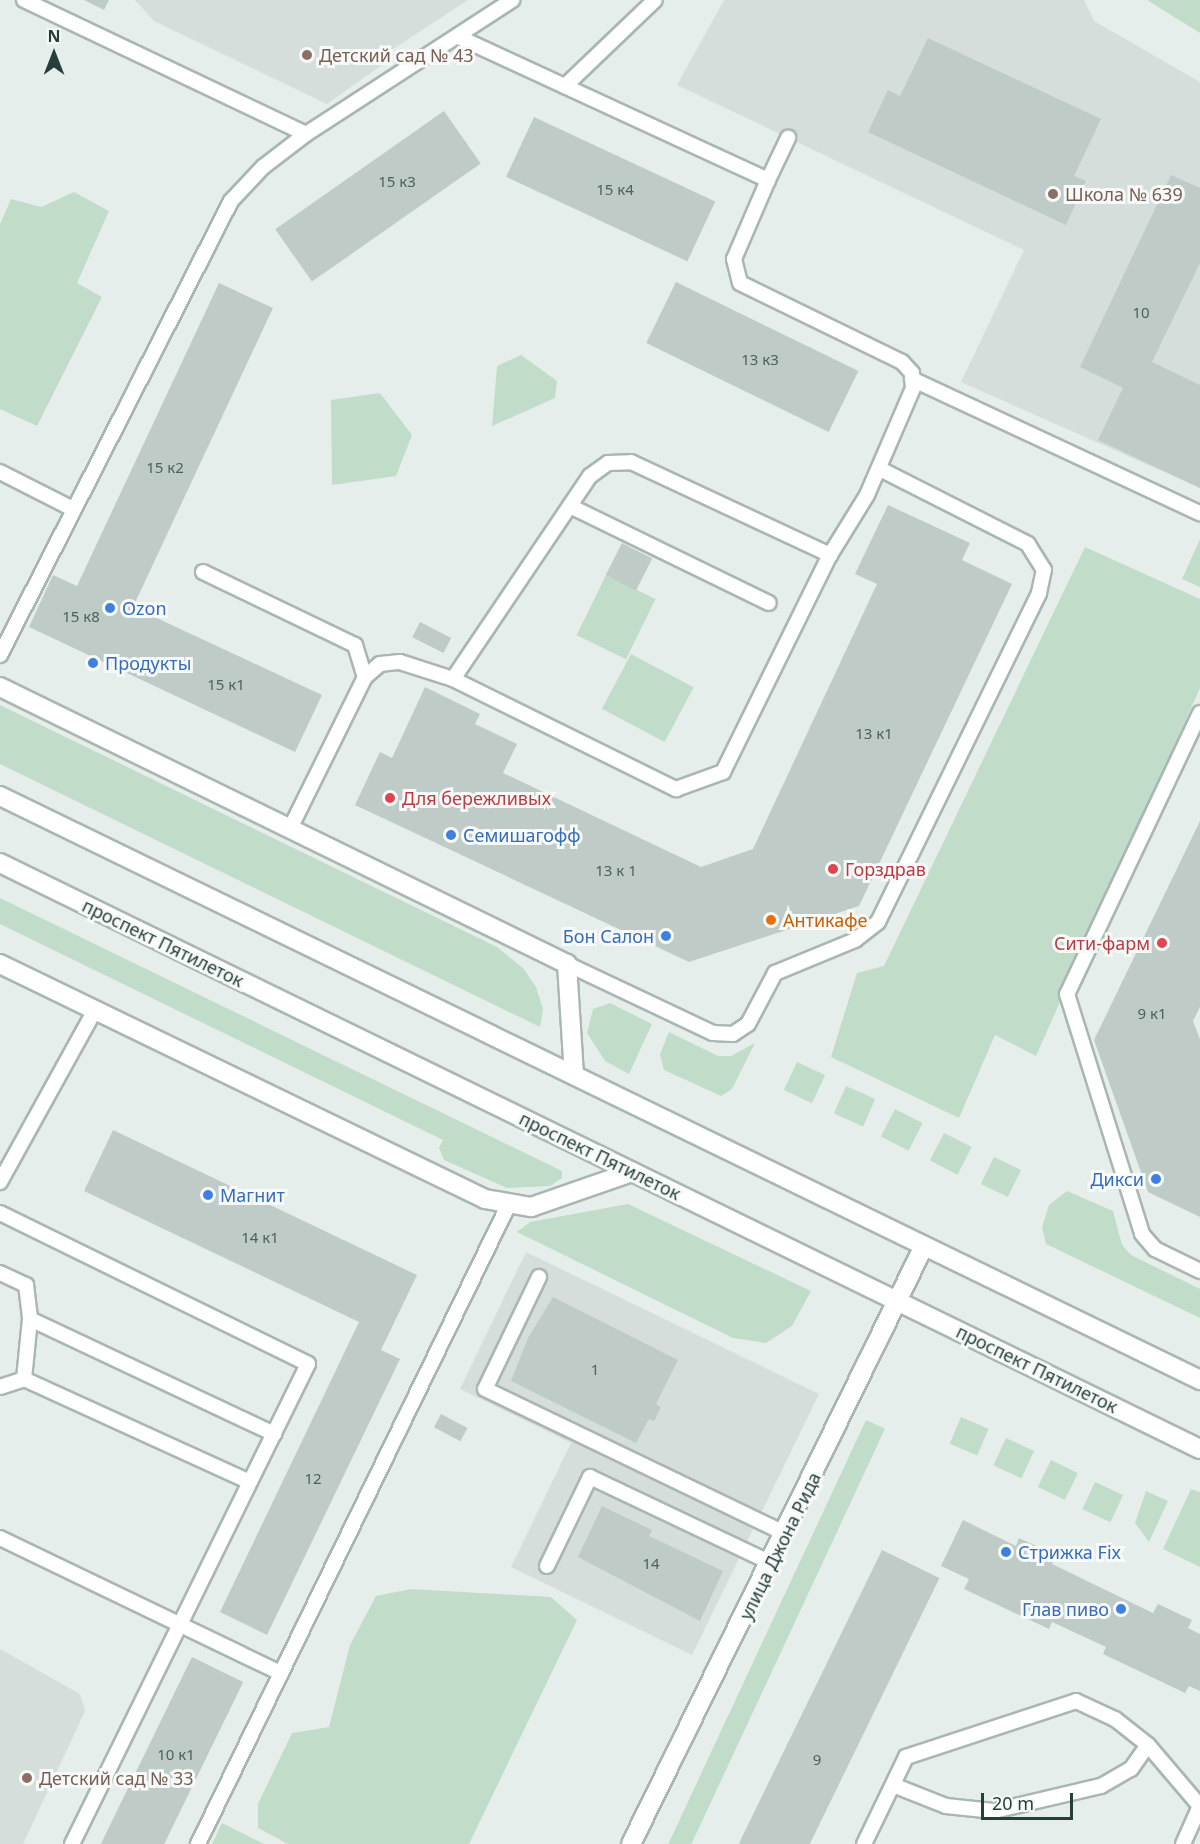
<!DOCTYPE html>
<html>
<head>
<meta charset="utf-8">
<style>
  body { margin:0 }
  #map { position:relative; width:1200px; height:1844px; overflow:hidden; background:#e6eeeb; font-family:"Noto Sans",sans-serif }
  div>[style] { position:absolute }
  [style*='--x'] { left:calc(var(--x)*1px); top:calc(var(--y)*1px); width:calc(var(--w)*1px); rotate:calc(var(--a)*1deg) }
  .built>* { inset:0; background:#d5deda }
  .green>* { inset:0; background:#c1ddca; transform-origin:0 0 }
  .building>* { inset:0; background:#bfcbc7; transform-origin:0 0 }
  .roads { filter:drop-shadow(2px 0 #a9b6b2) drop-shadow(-2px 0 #a9b6b2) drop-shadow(0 2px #a9b6b2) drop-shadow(0 -2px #a9b6b2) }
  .service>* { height:14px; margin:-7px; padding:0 7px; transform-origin:7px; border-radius:7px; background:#fff }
  .minor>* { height:18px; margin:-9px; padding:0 9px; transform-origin:9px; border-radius:9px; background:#fff }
  .tertiary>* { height:18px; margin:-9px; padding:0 9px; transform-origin:9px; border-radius:9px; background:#fff }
  .dots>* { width:16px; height:16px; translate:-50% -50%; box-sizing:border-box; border:3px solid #f7faf9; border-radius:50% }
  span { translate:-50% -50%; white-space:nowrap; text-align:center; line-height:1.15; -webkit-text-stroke:6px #f7faf9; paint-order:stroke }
  .number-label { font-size:15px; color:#4c625d }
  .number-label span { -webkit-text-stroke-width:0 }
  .education-label { font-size:18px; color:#785e54 }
  .left { translate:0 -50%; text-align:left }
  .shop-label { font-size:18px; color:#366cbe }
  .right { translate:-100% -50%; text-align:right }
  .health-label { font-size:18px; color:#be3a42 }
  .food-label { font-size:18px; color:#c56008 }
  .street-label { font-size:18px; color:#263f3a }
  .north { position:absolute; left:24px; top:24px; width:60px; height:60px; -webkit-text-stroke:4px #f7faf9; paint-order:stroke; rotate:0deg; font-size:16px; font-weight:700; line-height:24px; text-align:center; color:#263f3a }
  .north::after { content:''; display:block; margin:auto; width:21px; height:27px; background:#263f3a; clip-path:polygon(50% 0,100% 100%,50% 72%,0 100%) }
  .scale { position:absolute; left:981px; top:1793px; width:92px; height:27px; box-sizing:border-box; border:3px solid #263f3a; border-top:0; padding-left:8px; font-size:18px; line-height:21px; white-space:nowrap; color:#263f3a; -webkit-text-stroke:4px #f7faf9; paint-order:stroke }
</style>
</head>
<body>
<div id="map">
  <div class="built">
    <i style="clip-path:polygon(135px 0,468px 0,390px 51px,390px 59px,327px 104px,154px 21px)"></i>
    <i style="clip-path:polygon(724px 0,1084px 0,1094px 21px,1200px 82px,1200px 488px,961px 382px,1024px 250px,677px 85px)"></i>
    <i style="clip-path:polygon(526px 1252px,819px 1394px,692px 1655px,511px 1567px,571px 1443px,460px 1389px)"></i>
    <i style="clip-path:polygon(0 1649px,80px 1694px,85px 1711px,23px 1844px,0 1844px)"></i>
  </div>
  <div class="green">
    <i style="clip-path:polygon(1147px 0,1200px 0,1200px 33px)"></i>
    <i style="clip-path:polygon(74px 192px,109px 211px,77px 283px,102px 297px,37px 426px,0 409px,0 224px,11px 199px,41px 207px)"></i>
    <i style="clip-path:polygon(521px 355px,557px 381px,555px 398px,492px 426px,497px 366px)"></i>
    <i style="clip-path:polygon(380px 393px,412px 435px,396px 476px,332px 485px,331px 400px)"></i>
    <i style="clip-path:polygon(1200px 539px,1200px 587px,1182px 579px)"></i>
    <i style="clip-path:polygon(1085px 547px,1200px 599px,1200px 688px,1036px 1056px,995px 1035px,959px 1118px,831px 1057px,857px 973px,884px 966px)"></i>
    <i style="left:606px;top:575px;width:55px;height:67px;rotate:26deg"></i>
    <i style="left:631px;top:654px;width:71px;height:62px;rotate:28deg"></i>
    <i style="clip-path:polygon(0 705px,497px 947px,523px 968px,536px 987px,543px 1009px,540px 1027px,0 764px)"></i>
    <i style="clip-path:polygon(0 898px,562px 1171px,562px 1178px,550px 1186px,507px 1188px,444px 1160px,439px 1148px,443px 1140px,0 924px)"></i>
    <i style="clip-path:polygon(610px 1003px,652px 1024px,629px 1074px,605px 1061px,587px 1033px,593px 1009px)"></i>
    <i style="clip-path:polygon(669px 1032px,718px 1056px,731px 1056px,755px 1043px,732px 1089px,721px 1096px,664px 1070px,660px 1054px)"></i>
    <i style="left:797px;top:1062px;width:31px;height:31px;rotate:25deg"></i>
    <i style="left:846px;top:1086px;width:32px;height:30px;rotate:24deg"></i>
    <i style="left:895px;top:1109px;width:31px;height:31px;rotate:27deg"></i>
    <i style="left:944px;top:1133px;width:31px;height:31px;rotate:27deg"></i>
    <i style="left:994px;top:1157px;width:30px;height:30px;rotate:26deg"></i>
    <i style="clip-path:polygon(1067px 1191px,1113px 1211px,1122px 1245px,1131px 1255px,1200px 1289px,1200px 1318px,1046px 1244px,1042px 1227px,1049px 1205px)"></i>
    <i style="clip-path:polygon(628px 1204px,811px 1291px,792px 1326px,766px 1343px,733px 1338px,517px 1232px,530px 1222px)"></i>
    <i style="left:961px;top:1417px;width:30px;height:29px;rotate:23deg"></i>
    <i style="left:866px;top:1420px;width:21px;height:471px;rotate:25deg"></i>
    <i style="left:1006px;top:1438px;width:31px;height:30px;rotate:25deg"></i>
    <i style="left:1051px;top:1460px;width:30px;height:30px;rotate:26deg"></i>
    <i style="left:1095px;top:1482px;width:31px;height:30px;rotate:25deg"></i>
    <i style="clip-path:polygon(1191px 1489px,1200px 1492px,1200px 1567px,1163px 1549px)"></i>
    <i style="clip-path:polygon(1146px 1491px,1168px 1501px,1149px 1542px,1135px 1523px)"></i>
    <i style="clip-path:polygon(411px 1589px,551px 1597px,577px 1620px,469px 1844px,288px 1844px,258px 1828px,258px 1804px,292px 1733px,329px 1727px,350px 1645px,376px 1596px)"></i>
    <i style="clip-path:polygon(222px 1823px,264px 1844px,212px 1844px)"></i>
  </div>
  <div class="building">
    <i style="clip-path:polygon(84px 0,109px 0,104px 10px)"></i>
    <i style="clip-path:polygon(928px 38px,1101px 119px,1074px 176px,1086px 181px,1066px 225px,868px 132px,888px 90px,900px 96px)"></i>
    <i style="left:444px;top:111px;width:64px;height:206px;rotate:55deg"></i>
    <i style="left:534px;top:117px;width:200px;height:66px;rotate:25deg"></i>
    <i style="clip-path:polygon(1171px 175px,1200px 188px,1200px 263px,1152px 362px,1200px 385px,1200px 488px,1098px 440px,1123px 388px,1080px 367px)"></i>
    <i style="left:676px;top:282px;width:203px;height:68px;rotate:26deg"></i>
    <i style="clip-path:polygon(219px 283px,273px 308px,133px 607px,322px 695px,295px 752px,29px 627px,53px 575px,77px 586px)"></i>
    <i style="clip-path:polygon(888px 505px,970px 543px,962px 560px,1012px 584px,859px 906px,689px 962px,355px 805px,380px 752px,392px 758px,425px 687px,480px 714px,475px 724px,517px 744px,503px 773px,701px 867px,753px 849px,877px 584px,855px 574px)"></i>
    <i style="left:622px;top:543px;width:34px;height:36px;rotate:27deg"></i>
    <i style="left:420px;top:622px;width:35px;height:17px;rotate:27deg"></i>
    <i style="clip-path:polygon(1200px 821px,1200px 1007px,1193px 1021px,1200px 1039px,1200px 1217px,1148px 1192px,1094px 1040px)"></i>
    <i style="clip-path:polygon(113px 1130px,417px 1275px,381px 1350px,400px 1359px,267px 1635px,220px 1612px,359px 1322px,84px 1191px)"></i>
    <i style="clip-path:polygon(553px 1297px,678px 1360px,656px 1404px,661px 1407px,654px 1421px,649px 1419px,636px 1443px,511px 1381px,528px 1338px)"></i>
    <i style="left:441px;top:1414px;width:30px;height:15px;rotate:28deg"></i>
    <i style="clip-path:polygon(602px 1506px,652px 1530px,649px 1536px,723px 1571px,700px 1621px,578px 1557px)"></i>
    <i style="clip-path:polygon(963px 1520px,1016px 1546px,1019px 1538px,1056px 1555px,1052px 1564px,1153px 1613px,1158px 1604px,1192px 1620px,1188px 1628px,1200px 1634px,1200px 1691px,1189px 1686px,1185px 1693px,1103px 1654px,1106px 1647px,1052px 1622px,1049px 1629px,964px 1589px,969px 1579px,941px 1566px)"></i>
    <i style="left:882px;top:1550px;width:64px;height:326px;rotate:26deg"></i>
    <i style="left:192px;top:1657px;width:57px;height:208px;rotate:26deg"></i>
  </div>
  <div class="roads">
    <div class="service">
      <i style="--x:24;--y:0;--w:312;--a:25.4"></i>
      <i style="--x:565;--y:86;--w:124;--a:-43.7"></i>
      <i style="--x:768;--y:180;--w:47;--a:-64.5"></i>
      <i style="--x:912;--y:379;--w:318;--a:25"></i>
      <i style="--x:0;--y:472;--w:82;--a:26.9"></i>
      <i style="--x:570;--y:506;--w:221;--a:26"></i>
      <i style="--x:203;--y:572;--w:169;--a:25.7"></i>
      <i style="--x:355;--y:645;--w:34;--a:73"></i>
      <i style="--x:365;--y:677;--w:169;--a:116.3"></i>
      <i style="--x:0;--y:655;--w:509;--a:-63.03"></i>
      <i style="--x:231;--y:201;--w:47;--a:-46.7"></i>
      <i style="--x:263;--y:167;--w:54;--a:-37.5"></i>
      <i style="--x:306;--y:134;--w:246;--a:-33"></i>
      <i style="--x:365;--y:677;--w:20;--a:-41"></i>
      <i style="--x:380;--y:664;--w:20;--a:-6"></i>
      <i style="--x:400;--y:662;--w:56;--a:17.8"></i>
      <i style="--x:453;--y:679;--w:245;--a:-56"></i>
      <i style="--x:590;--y:476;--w:22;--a:-36"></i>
      <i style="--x:608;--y:463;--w:23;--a:-2"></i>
      <i style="--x:631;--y:462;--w:220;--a:25"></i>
      <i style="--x:830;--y:555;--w:70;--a:-58.3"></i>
      <i style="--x:867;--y:495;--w:116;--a:-66.7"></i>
      <i style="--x:913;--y:388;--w:15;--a:-94"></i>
      <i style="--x:912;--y:373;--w:15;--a:-132"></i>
      <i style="--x:902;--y:362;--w:180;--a:-154"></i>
      <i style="--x:740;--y:283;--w:25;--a:-104"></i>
      <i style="--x:734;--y:259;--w:86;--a:-66.7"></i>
      <i style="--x:768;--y:180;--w:338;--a:-155.2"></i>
      <i style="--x:453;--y:679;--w:249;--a:26.3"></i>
      <i style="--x:676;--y:789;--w:50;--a:-19.9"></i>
      <i style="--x:723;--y:772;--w:242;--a:-63.8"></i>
      <i style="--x:1200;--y:713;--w:311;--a:115.3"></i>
      <i style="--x:1067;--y:994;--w:251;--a:72.6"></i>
      <i style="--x:1142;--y:1234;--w:20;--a:49"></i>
      <i style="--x:1155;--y:1249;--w:50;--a:26.1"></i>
      <i style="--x:567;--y:964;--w:161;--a:25.3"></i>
      <i style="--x:713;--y:1033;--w:20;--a:3"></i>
      <i style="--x:733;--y:1034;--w:18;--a:-34"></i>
      <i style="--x:748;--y:1024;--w:58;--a:-62.1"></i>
      <i style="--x:775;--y:973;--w:87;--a:-22.4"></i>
      <i style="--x:855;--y:940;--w:29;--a:-38"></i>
      <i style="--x:878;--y:922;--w:366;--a:-63.9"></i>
      <i style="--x:1039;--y:593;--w:24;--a:-78"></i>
      <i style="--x:1044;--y:570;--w:31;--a:-122"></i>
      <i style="--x:1028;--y:544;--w:166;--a:-153.1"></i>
      <i style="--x:0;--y:1182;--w:196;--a:-61.1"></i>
      <i style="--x:0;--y:1213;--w:343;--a:26.1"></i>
      <i style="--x:308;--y:1364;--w:535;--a:116.18"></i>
      <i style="--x:0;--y:1273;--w:29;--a:25"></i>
      <i style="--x:26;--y:1285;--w:34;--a:83"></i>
      <i style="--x:30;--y:1319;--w:60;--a:95.7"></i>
      <i style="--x:539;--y:1277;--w:124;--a:115.7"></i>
      <i style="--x:485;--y:1389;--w:334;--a:25.7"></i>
      <i style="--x:30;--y:1319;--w:270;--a:25.2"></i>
      <i style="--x:0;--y:1387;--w:25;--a:-18"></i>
      <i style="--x:24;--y:1379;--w:248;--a:24.5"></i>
      <i style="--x:0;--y:1538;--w:312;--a:25.7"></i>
      <i style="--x:547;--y:1566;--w:99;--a:-64.2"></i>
      <i style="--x:590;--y:1477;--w:200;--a:25.4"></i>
      <i style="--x:893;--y:1785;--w:57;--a:21.6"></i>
      <i style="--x:946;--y:1806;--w:48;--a:5.9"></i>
      <i style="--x:994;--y:1811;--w:110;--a:-13.2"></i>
      <i style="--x:1101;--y:1786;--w:34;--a:-30"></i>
      <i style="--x:1131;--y:1769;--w:29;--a:-55"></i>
      <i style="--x:198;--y:1844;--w:709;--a:-64.09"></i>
      <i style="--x:864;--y:1844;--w:97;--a:-64.2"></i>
      <i style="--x:906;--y:1757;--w:179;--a:-18.2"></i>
      <i style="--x:1076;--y:1701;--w:43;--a:24.8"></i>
      <i style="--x:1115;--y:1719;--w:42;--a:38.2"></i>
      <i style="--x:1148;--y:1745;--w:80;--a:49.6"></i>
      <i style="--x:1183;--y:1844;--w:42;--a:-65.9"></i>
    </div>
    <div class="minor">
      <i style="--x:0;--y:687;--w:631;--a:26.04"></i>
      <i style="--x:567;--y:964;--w:111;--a:86.4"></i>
      <i style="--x:0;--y:964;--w:539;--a:25.85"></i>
      <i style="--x:485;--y:1199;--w:47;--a:9.9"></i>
      <i style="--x:531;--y:1207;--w:107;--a:-19.1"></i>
      <i style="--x:631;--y:1844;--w:666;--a:-63.9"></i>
    </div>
    <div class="tertiary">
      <i style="--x:0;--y:796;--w:1335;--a:25.95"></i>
      <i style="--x:0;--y:863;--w:1335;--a:26.03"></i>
    </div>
  </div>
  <div class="dots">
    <i style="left:307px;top:55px;background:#8d6e63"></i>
    <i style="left:1053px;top:194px;background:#8d6e63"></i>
    <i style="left:110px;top:608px;background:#3f7fe0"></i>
    <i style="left:93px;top:663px;background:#3f7fe0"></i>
    <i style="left:390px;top:798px;background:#e0444e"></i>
    <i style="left:451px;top:835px;background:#3f7fe0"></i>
    <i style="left:833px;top:869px;background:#e0444e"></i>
    <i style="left:771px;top:920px;background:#e8710a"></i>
    <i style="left:666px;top:936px;background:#3f7fe0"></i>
    <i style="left:1162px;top:943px;background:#e0444e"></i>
    <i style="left:1156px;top:1179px;background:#3f7fe0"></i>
    <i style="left:208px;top:1195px;background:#3f7fe0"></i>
    <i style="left:1006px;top:1552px;background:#3f7fe0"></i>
    <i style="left:1121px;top:1609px;background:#3f7fe0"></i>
    <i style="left:27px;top:1778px;background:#8d6e63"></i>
  </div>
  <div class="number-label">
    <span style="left:397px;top:182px">15 к3</span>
    <span style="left:615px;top:190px">15 к4</span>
    <span style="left:1141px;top:313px">10</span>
    <span style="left:760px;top:360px">13 к3</span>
    <span style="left:165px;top:468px">15 к2</span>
    <span style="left:81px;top:617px">15 к8</span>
    <span style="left:226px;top:685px">15 к1</span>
    <span style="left:874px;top:734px">13 к1</span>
    <span style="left:616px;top:871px">13 к 1</span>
    <span style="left:1152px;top:1014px">9 к1</span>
    <span style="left:260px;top:1238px">14 к1</span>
    <span style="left:595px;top:1370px">1</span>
    <span style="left:313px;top:1479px">12</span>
    <span style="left:651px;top:1564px">14</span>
    <span style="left:176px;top:1755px">10 к1</span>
    <span style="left:817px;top:1760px">9</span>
  </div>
  <div class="education-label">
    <span class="left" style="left:319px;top:55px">Детский сад № 43</span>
    <span class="left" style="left:1065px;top:194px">Школа № 639</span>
    <span class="left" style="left:39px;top:1778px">Детский сад № 33</span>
  </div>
  <div class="shop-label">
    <span class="left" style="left:122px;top:608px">Ozon</span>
    <span class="left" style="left:105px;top:663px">Продукты</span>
    <span class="left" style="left:463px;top:835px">Семишагофф</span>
    <span class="right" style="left:654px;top:936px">Бон Салон</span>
    <span class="right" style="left:1144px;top:1179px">Дикси</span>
    <span class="left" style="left:220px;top:1195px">Магнит</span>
    <span class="left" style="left:1018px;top:1552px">Стрижка Fix</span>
    <span class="right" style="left:1109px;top:1609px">Глав пиво</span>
  </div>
  <div class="health-label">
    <span class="left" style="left:402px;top:798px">Для бережливых</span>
    <span class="left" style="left:845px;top:869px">Горздрав</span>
    <span class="right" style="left:1150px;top:943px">Сити-фарм</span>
  </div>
  <div class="food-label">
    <span class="left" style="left:783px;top:920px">Антикафе</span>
  </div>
  <div class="street-label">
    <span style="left:163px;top:943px;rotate:26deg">проспект Пятилеток</span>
    <span style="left:600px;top:1156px;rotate:26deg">проспект Пятилеток</span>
    <span style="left:1037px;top:1369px;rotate:26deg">проспект Пятилеток</span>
    <span style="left:780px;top:1546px;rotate:-64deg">улица Джона Рида</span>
  </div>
  <div class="north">N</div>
  <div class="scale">20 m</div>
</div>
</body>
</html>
